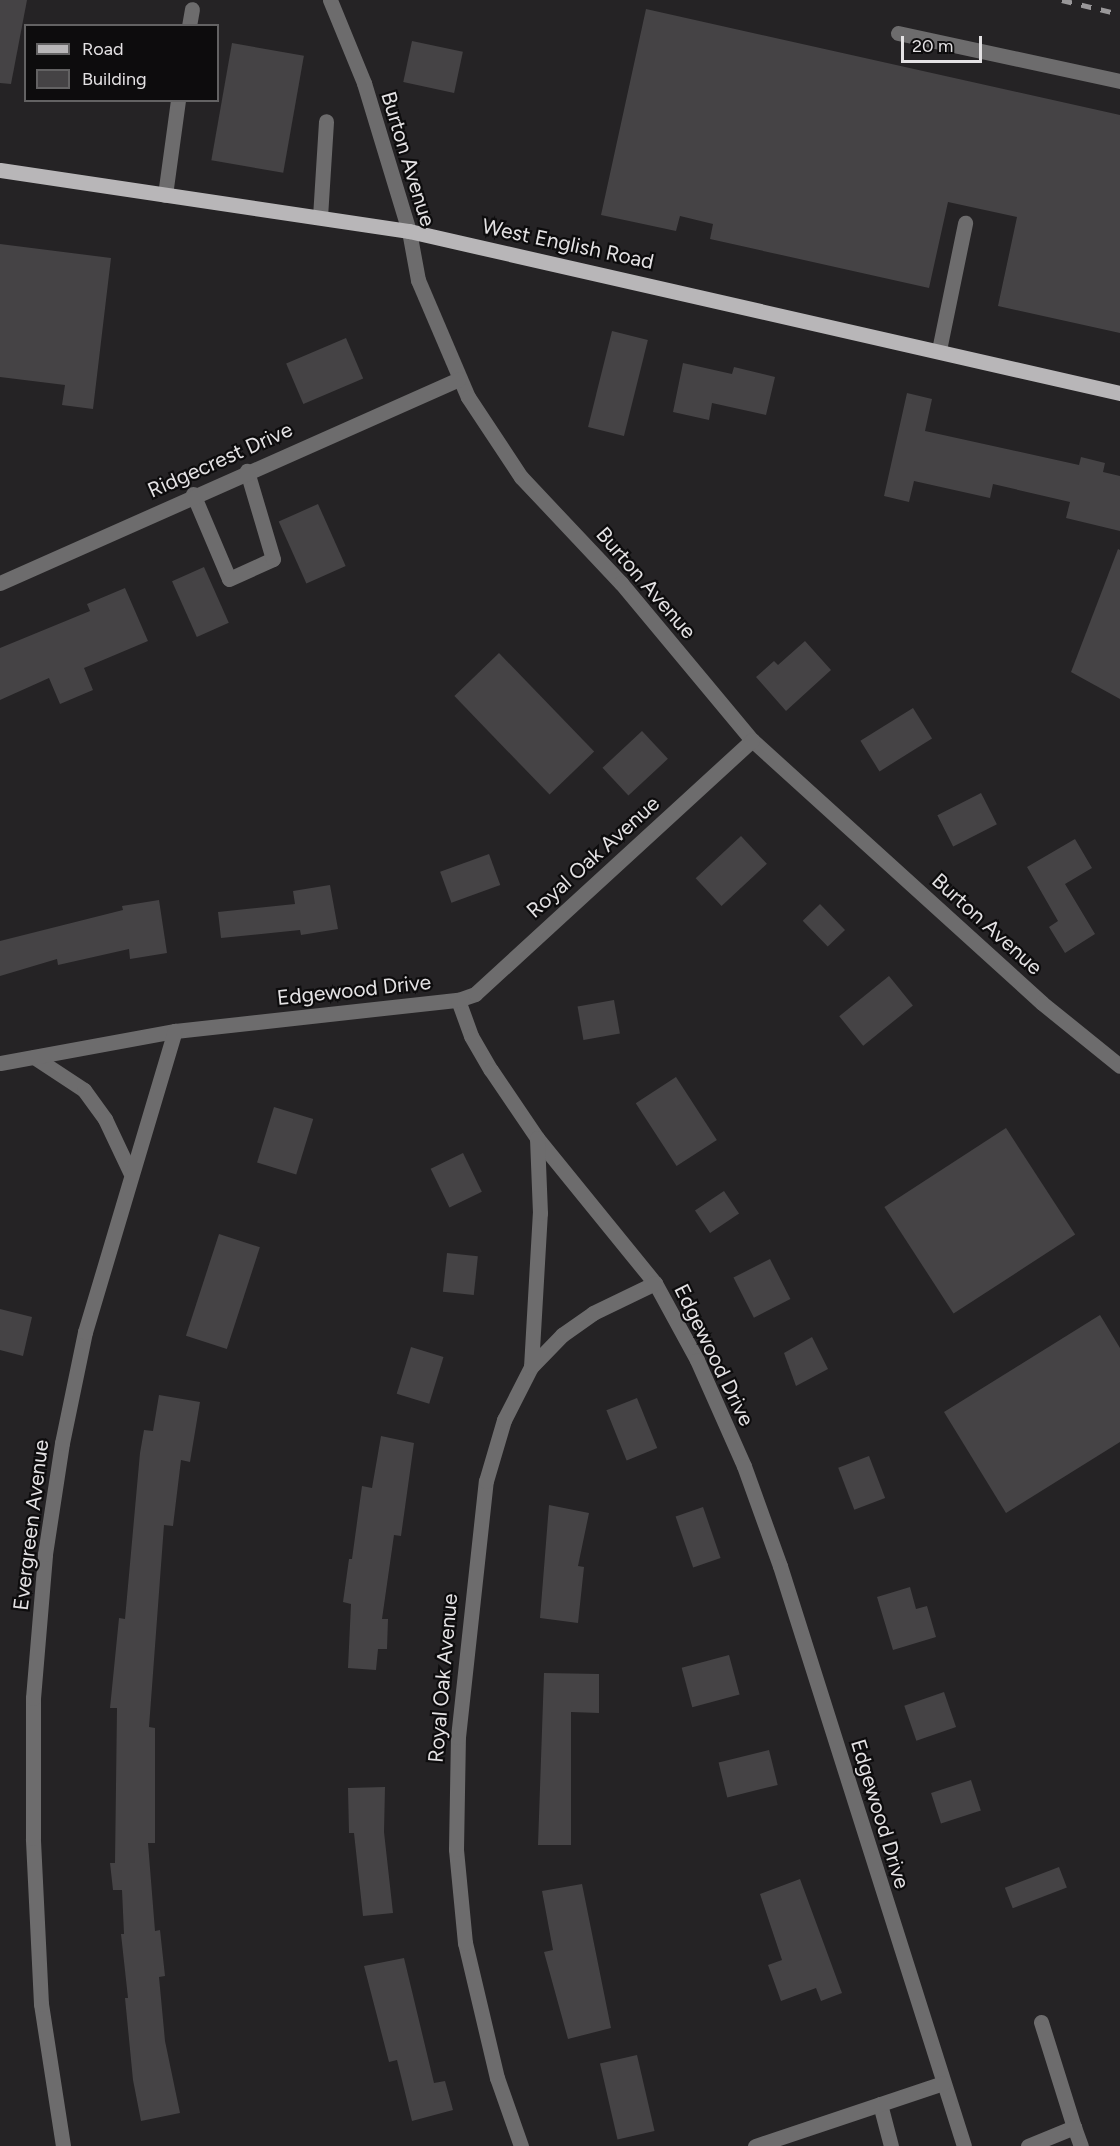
<!DOCTYPE html>
<html>
<head>
<meta charset="utf-8">
<style>
  body { margin:0 }
  #map { position:relative; width:1120px; height:2146px; overflow:hidden; background:#252325; font-family:Figtree,sans-serif }
  div>[style] { position:absolute }
  [style*='--x'] { left:calc(var(--x)*1px); top:calc(var(--y)*1px); width:calc(var(--w)*1px); rotate:calc(var(--a)*1deg) }
  .building>* { inset:0; background:#454345; transform-origin:0 0 }
  .minor>* { height:15px; margin:-7.5px; padding:0 7.5px; transform-origin:7.5px; border-radius:7.5px; background:#6d6c6d }
  .major>* { height:15px; margin:-7.5px; padding:0 7.5px; transform-origin:7.5px; border-radius:7.5px; background:#b8b6b8 }
  .rail>* { height:4.5px; margin-top:-2.25px; transform-origin:0; background:repeating-linear-gradient(90deg,#999799 0 10px,transparent 0 20px) }
  span { translate:-50% -50%; white-space:nowrap; text-align:center; line-height:1.15; -webkit-text-stroke:4.5px #0d0c0d; paint-order:stroke }
  .street-label { font-size:21px; color:#e4e2e4 }
  .legend { position:absolute; left:24px; top:24px; width:195px; height:78px; box-sizing:border-box; background:#0d0c0d; border:2px solid #636263; margin:0; padding:8px 10px; list-style:none; font-size:18px; color:#e4e2e4 }
  .legend li { display:flex; align-items:center; gap:12px; height:30px }
  .legend b { width:30px; border:2px solid #636263 }
  .scale { position:absolute; left:901px; top:36px; width:81px; height:27px; box-sizing:border-box; border:3px solid #e4e2e4; border-top:0; padding-left:8px; font-size:18px; line-height:21px; white-space:nowrap; color:#e4e2e4; -webkit-text-stroke:4px #0d0c0d; paint-order:stroke }
</style>
</head>
<body>
<div id="map">
  <div class="building">
    <i style="clip-path:polygon(0 0,27px 0,11px 84px,0 83px)"></i>
    <i style="clip-path:polygon(646px 9px,1120px 115px,1120px 333px,998px 306px,1017px 217px,948px 202px,929px 288px,710px 239px,713px 224px,680px 216px,676px 231px,601px 215px)"></i>
    <i style="left:412px;top:41px;width:52px;height:42px;rotate:12deg"></i>
    <i style="left:232px;top:43px;width:73px;height:119px;rotate:10deg"></i>
    <i style="clip-path:polygon(0 244px,111px 258px,93px 409px,62px 405px,65px 385px,0 377px)"></i>
    <i style="left:612px;top:331px;width:37px;height:99px;rotate:14deg"></i>
    <i style="left:346px;top:338px;width:44px;height:65px;rotate:67deg"></i>
    <i style="clip-path:polygon(683px 363px,732px 374px,734px 367px,775px 377px,766px 415px,712px 403px,709px 420px,673px 412px)"></i>
    <i style="clip-path:polygon(907px 393px,932px 399px,925px 431px,1079px 465px,1081px 457px,1105px 463px,1103px 472px,1120px 476px,1120px 531px,1066px 518px,1070px 502px,993px 484px,990px 498px,914px 481px,909px 502px,884px 496px)"></i>
    <i style="left:318px;top:504px;width:68px;height:43px;rotate:66deg"></i>
    <i style="clip-path:polygon(1118px 549px,1120px 550px,1120px 699px,1071px 672px)"></i>
    <i style="left:204px;top:567px;width:61px;height:35px;rotate:66deg"></i>
    <i style="clip-path:polygon(125px 588px,148px 641px,84px 668px,93px 690px,60px 704px,49px 678px,0 700px,0 648px,90px 611px,87px 604px)"></i>
    <i style="clip-path:polygon(805px 641px,831px 670px,786px 711px,756px 677px,774px 661px,778px 665px)"></i>
    <i style="left:499px;top:653px;width:137px;height:62px;rotate:46deg"></i>
    <i style="left:913px;top:708px;width:36px;height:62px;rotate:58deg"></i>
    <i style="left:642px;top:731px;width:38px;height:54px;rotate:47deg"></i>
    <i style="left:981px;top:793px;width:35px;height:49px;rotate:63deg"></i>
    <i style="left:741px;top:836px;width:38px;height:62px;rotate:47deg"></i>
    <i style="clip-path:polygon(1075px 839px,1092px 868px,1065px 884px,1095px 934px,1065px 953px,1049px 927px,1058px 921px,1027px 867px)"></i>
    <i style="left:489px;top:854px;width:33px;height:52px;rotate:70deg"></i>
    <i style="clip-path:polygon(330px 885px,338px 929px,301px 935px,300px 930px,221px 938px,218px 912px,295px 904px,293px 891px)"></i>
    <i style="clip-path:polygon(159px 900px,167px 953px,130px 959px,129px 949px,58px 965px,57px 959px,0 976px,0 941px,123px 910px,122px 906px)"></i>
    <i style="left:820px;top:904px;width:36px;height:24px;rotate:46deg"></i>
    <i style="left:889px;top:976px;width:38px;height:64px;rotate:51deg"></i>
    <i style="left:614px;top:1000px;width:34px;height:37px;rotate:80deg"></i>
    <i style="left:676px;top:1077px;width:75px;height:48px;rotate:57deg"></i>
    <i style="left:274px;top:1107px;width:41px;height:58px;rotate:17deg"></i>
    <i style="left:1006px;top:1128px;width:127px;height:145px;rotate:57deg"></i>
    <i style="left:463px;top:1153px;width:43px;height:36px;rotate:64deg"></i>
    <i style="left:724px;top:1191px;width:27px;height:35px;rotate:56deg"></i>
    <i style="left:219px;top:1234px;width:43px;height:107px;rotate:18deg"></i>
    <i style="left:447px;top:1253px;width:31px;height:39px;rotate:6deg"></i>
    <i style="left:770px;top:1259px;width:45px;height:41px;rotate:63deg"></i>
    <i style="clip-path:polygon(0 1309px,32px 1317px,23px 1356px,0 1350px)"></i>
    <i style="clip-path:polygon(1100px 1315px,1120px 1348px,1120px 1442px,1006px 1513px,944px 1412px)"></i>
    <i style="clip-path:polygon(812px 1337px,828px 1369px,796px 1386px,784px 1353px)"></i>
    <i style="left:411px;top:1347px;width:34px;height:49px;rotate:17deg"></i>
    <i style="clip-path:polygon(159px 1395px,200px 1402px,190px 1462px,181px 1460px,173px 1526px,164px 1525px,149px 1727px,155px 1728px,155px 1843px,148px 1843px,155px 1931px,160px 1930px,165px 1976px,159px 1977px,165px 2041px,180px 2113px,141px 2121px,133px 2080px,125px 1998px,128px 1998px,121px 1934px,124px 1934px,122px 1890px,113px 1890px,110px 1863px,115px 1863px,117px 1708px,110px 1708px,119px 1618px,125px 1619px,140px 1453px,144px 1430px,153px 1431px)"></i>
    <i style="left:637px;top:1398px;width:54px;height:33px;rotate:68deg"></i>
    <i style="clip-path:polygon(381px 1436px,414px 1443px,401px 1536px,394px 1535px,382px 1619px,388px 1619px,387px 1649px,378px 1649px,376px 1670px,348px 1668px,351px 1604px,343px 1602px,349px 1559px,352px 1559px,362px 1486px,372px 1488px)"></i>
    <i style="left:869px;top:1456px;width:45px;height:33px;rotate:69deg"></i>
    <i style="clip-path:polygon(549px 1505px,589px 1513px,578px 1566px,584px 1567px,578px 1623px,540px 1618px)"></i>
    <i style="left:703px;top:1507px;width:54px;height:29px;rotate:71deg"></i>
    <i style="clip-path:polygon(910px 1587px,916px 1609px,927px 1606px,936px 1637px,893px 1650px,877px 1597px)"></i>
    <i style="left:729px;top:1655px;width:41px;height:49px;rotate:75deg"></i>
    <i style="clip-path:polygon(544px 1673px,599px 1674px,599px 1713px,571px 1712px,571px 1845px,538px 1845px)"></i>
    <i style="left:944px;top:1692px;width:37px;height:42px;rotate:71deg"></i>
    <i style="left:769px;top:1750px;width:36px;height:52px;rotate:76deg"></i>
    <i style="left:971px;top:1780px;width:32px;height:42px;rotate:72deg"></i>
    <i style="clip-path:polygon(385px 1787px,384px 1832px,393px 1913px,363px 1916px,354px 1833px,349px 1833px,348px 1788px)"></i>
    <i style="left:1059px;top:1867px;width:22px;height:58px;rotate:69deg"></i>
    <i style="clip-path:polygon(800px 1879px,842px 1993px,821px 2001px,816px 1988px,781px 2001px,768px 1965px,782px 1960px,760px 1894px)"></i>
    <i style="clip-path:polygon(582px 1884px,611px 2028px,568px 2039px,544px 1952px,553px 1950px,542px 1891px)"></i>
    <i style="clip-path:polygon(404px 1958px,434px 2083px,445px 2081px,453px 2110px,412px 2121px,397px 2060px,389px 2062px,364px 1966px)"></i>
    <i style="left:637px;top:2055px;width:78px;height:38px;rotate:77deg"></i>
  </div>
  <div class="minor">
    <i style="--x:330;--y:0;--w:90;--a:67.7"></i>
    <i style="--x:364;--y:83;--w:155;--a:73.1"></i>
    <i style="--x:409;--y:231;--w:50;--a:79.6"></i>
    <i style="--x:418;--y:280;--w:127;--a:66.9"></i>
    <i style="--x:468;--y:397;--w:96;--a:56.5"></i>
    <i style="--x:521;--y:477;--w:146;--a:46.7"></i>
    <i style="--x:621;--y:583;--w:204;--a:50.2"></i>
    <i style="--x:752;--y:740;--w:391;--a:42.2"></i>
    <i style="--x:1042;--y:1003;--w:100;--a:38.9"></i>
    <i style="--x:189;--y:26;--w:17;--a:-80"></i>
    <i style="--x:898;--y:33;--w:227;--a:12.2"></i>
    <i style="--x:165;--y:195;--w:96;--a:-82.2"></i>
    <i style="--x:320;--y:217;--w:96;--a:-86.4"></i>
    <i style="--x:939;--y:350;--w:130;--a:-78.4"></i>
    <i style="--x:193;--y:494;--w:92;--a:67"></i>
    <i style="--x:229;--y:579;--w:48;--a:-24.4"></i>
    <i style="--x:273;--y:559;--w:92;--a:-106.5"></i>
    <i style="--x:0;--y:583;--w:502;--a:-23.96"></i>
    <i style="--x:458;--y:1000;--w:38;--a:70"></i>
    <i style="--x:471;--y:1036;--w:39;--a:60"></i>
    <i style="--x:491;--y:1070;--w:82;--a:55.9"></i>
    <i style="--x:537;--y:1138;--w:187;--a:50.9"></i>
    <i style="--x:655;--y:1283;--w:88;--a:61.4"></i>
    <i style="--x:697;--y:1360;--w:116;--a:66.1"></i>
    <i style="--x:744;--y:1466;--w:106;--a:70.2"></i>
    <i style="--x:780;--y:1566;--w:608;--a:72.4"></i>
    <i style="--x:34;--y:1057;--w:60;--a:33.4"></i>
    <i style="--x:84;--y:1090;--w:36;--a:54"></i>
    <i style="--x:105;--y:1119;--w:59;--a:64.7"></i>
    <i style="--x:0;--y:1063;--w:178;--a:-10.4"></i>
    <i style="--x:175;--y:1031;--w:285;--a:-6.3"></i>
    <i style="--x:458;--y:1000;--w:18;--a:-19"></i>
    <i style="--x:475;--y:994;--w:376;--a:-42.5"></i>
    <i style="--x:531;--y:1367;--w:154;--a:-86.7"></i>
    <i style="--x:540;--y:1213;--w:75;--a:-92.3"></i>
    <i style="--x:1041;--y:2022;--w:110;--a:72.6"></i>
    <i style="--x:880;--y:2104;--w:43;--a:75.3"></i>
    <i style="--x:63;--y:2146;--w:144;--a:-98.8"></i>
    <i style="--x:41;--y:2004;--w:166;--a:-92.8"></i>
    <i style="--x:33;--y:1838;--w:140;--a:-90"></i>
    <i style="--x:33;--y:1698;--w:144;--a:-85.2"></i>
    <i style="--x:45;--y:1554;--w:112;--a:-81.3"></i>
    <i style="--x:62;--y:1443;--w:113;--a:-78.3"></i>
    <i style="--x:85;--y:1332;--w:314;--a:-73.4"></i>
    <i style="--x:521;--y:2146;--w:72;--a:-109.4"></i>
    <i style="--x:497;--y:2078;--w:139;--a:-103.3"></i>
    <i style="--x:465;--y:1943;--w:94;--a:-95.5"></i>
    <i style="--x:456;--y:1849;--w:112;--a:-89"></i>
    <i style="--x:458;--y:1737;--w:258;--a:-83.8"></i>
    <i style="--x:486;--y:1481;--w:64;--a:-73.6"></i>
    <i style="--x:504;--y:1420;--w:59;--a:-63"></i>
    <i style="--x:531;--y:1367;--w:45;--a:-45.9"></i>
    <i style="--x:562;--y:1335;--w:38;--a:-35"></i>
    <i style="--x:593;--y:1313;--w:69;--a:-25.8"></i>
    <i style="--x:755;--y:2146;--w:198;--a:-18.5"></i>
    <i style="--x:1028;--y:2146;--w:50;--a:-22.4"></i>
    <i style="--x:1074;--y:2127;--w:20;--a:70"></i>
  </div>
  <div class="major">
    <i style="--x:0;--y:170;--w:414;--a:8.5"></i>
    <i style="--x:409;--y:231;--w:729;--a:12.84"></i>
  </div>
  <div class="rail">
    <i style="--x:1062;--y:0;--w:60;--a:13.6"></i>
  </div>
  <div class="street-label">
    <span style="left:408px;top:159px;rotate:73deg">Burton Avenue</span>
    <span style="left:568px;top:244px;rotate:12deg">West English Road</span>
    <span style="left:220px;top:460px;rotate:-24deg">Ridgecrest Drive</span>
    <span style="left:646px;top:583px;rotate:49deg">Burton Avenue</span>
    <span style="left:593px;top:857px;rotate:-42deg">Royal Oak Avenue</span>
    <span style="left:987px;top:924px;rotate:42deg">Burton Avenue</span>
    <span style="left:354px;top:990px;rotate:-6deg">Edgewood Drive</span>
    <span style="left:714px;top:1355px;rotate:64deg">Edgewood Drive</span>
    <span style="left:31px;top:1525px;rotate:-83deg">Evergreen Avenue</span>
    <span style="left:443px;top:1678px;rotate:-85deg">Royal Oak Avenue</span>
    <span style="left:880px;top:1814px;rotate:73deg">Edgewood Drive</span>
  </div>
  <ul class="legend">
  <li><b style="height:8px;background:#b8b6b8"></b>Road</li>
  <li><b style="height:16px;background:#454345"></b>Building</li>
  </ul>
  <div class="scale">20 m</div>
</div>
</body>
</html>
